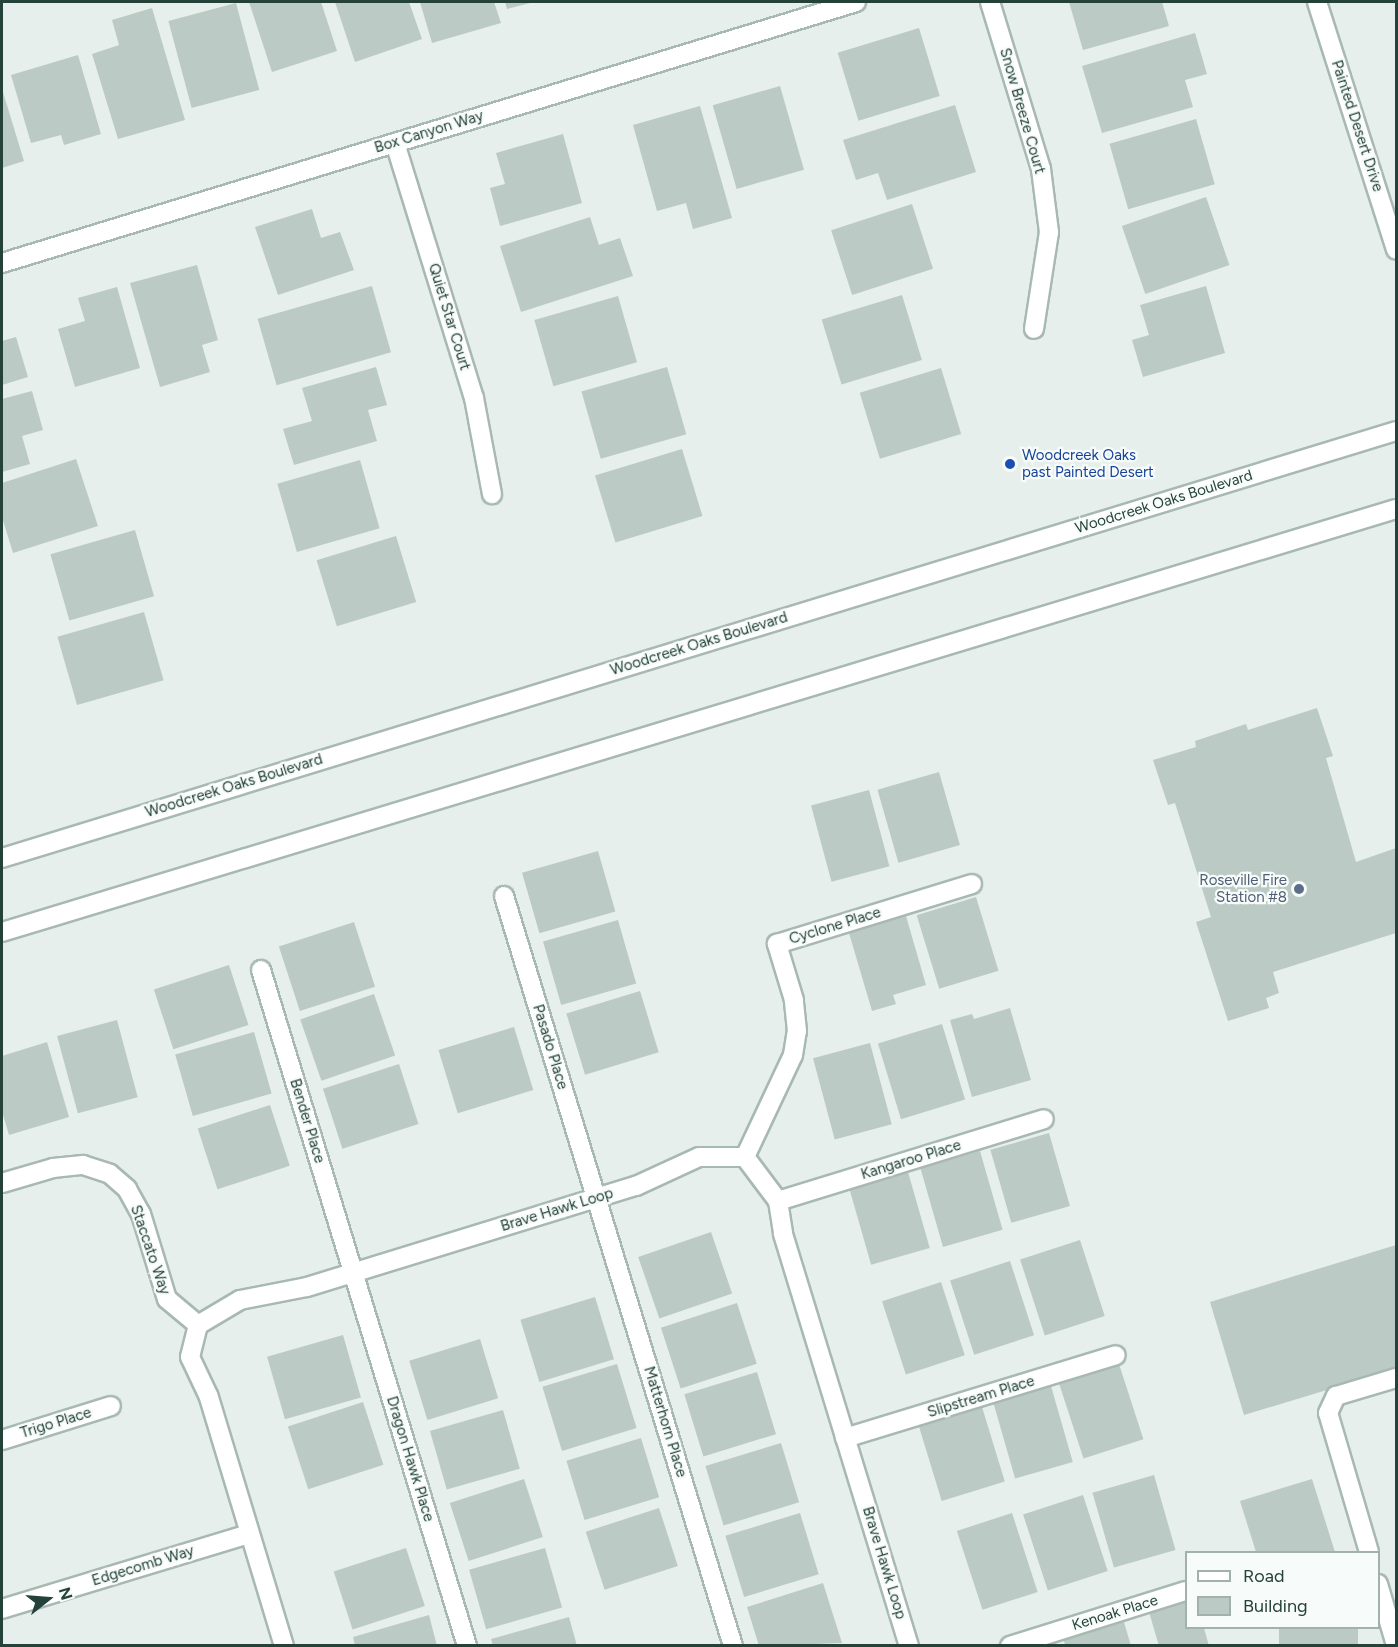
<!DOCTYPE html>
<html>
<head>
<meta charset="utf-8">
<style>
  body { margin:0 }
  #map { position:relative; width:1398px; height:1647px; overflow:hidden; background:#e6efeb; font-family:Figtree,sans-serif }
  div>[style] { position:absolute }
  [style*='--x'] { left:calc(var(--x)*1px); top:calc(var(--y)*1px); width:calc(var(--w)*1px); rotate:calc(var(--a)*1deg) }
  .building>* { inset:0; background:#bbcac4; transform-origin:0 0 }
  .roads { filter:drop-shadow(2px 0 #a8b8b2) drop-shadow(-2px 0 #a8b8b2) drop-shadow(0 2px #a8b8b2) drop-shadow(0 -2px #a8b8b2) }
  .service>* { height:18px; margin:-9px; padding:0 9px; transform-origin:9px; border-radius:9px; background:#fff }
  .minor>* { height:18px; margin:-9px; padding:0 9px; transform-origin:9px; border-radius:9px; background:#fff }
  .tertiary>* { height:18px; margin:-9px; padding:0 9px; transform-origin:9px; border-radius:9px; background:#fff }
  .secondary>* { height:18px; margin:-9px; padding:0 9px; transform-origin:9px; border-radius:9px; background:#fff }
  .dots>* { width:16px; height:16px; translate:-50% -50%; box-sizing:border-box; border:3px solid #f7fbf9; border-radius:50% }
  span { translate:-50% -50%; white-space:nowrap; text-align:center; line-height:1.15; -webkit-text-stroke:4.5px #f7fbf9; paint-order:stroke }
  .street-label { font-size:15px; color:#24423a }
  .transit-label { font-size:15px; color:#164399 }
  .left { translate:0 -50%; text-align:left }
  .service-label { font-size:15px; color:#4e5e75 }
  .right { translate:-100% -50%; text-align:right }
  .frame { position:absolute; inset:0; border:3px solid #24423a; pointer-events:none }
  .legend { position:absolute; left:1185px; top:1551px; width:195px; height:78px; box-sizing:border-box; background:#f7fbf9; border:2px solid #a3b1ad; margin:0; padding:8px 10px; list-style:none; font-size:18px; color:#24423a }
  .legend li { display:flex; align-items:center; gap:12px; height:30px }
  .legend b { width:30px; border:2px solid #a3b1ad }
  .north { position:absolute; left:18px; top:1569px; width:60px; height:60px; -webkit-text-stroke:4px #f7fbf9; paint-order:stroke; rotate:73deg; font-size:16px; font-weight:700; line-height:24px; text-align:center; color:#24423a }
  .north::after { content:''; display:block; margin:auto; width:21px; height:27px; background:#24423a; clip-path:polygon(50% 0,100% 100%,50% 72%,0 100%) }
</style>
</head>
<body>
<div id="map">
  <div class="building">
    <i style="clip-path:polygon(249px 2px,321px 2px,337px 51px,272px 72px)"></i>
    <i style="clip-path:polygon(335px 2px,409px 2px,422px 39px,355px 62px)"></i>
    <i style="clip-path:polygon(420px 2px,494px 2px,501px 23px,432px 43px)"></i>
    <i style="clip-path:polygon(505px 2px,534px 2px,507px 9px)"></i>
    <i style="clip-path:polygon(1069px 2px,1162px 2px,1169px 26px,1083px 50px)"></i>
    <i style="left:236px;top:3px;width:90px;height:70px;rotate:75deg"></i>
    <i style="clip-path:polygon(152px 8px,185px 120px,118px 139px,92px 54px,119px 45px,112px 20px)"></i>
    <i style="left:919px;top:28px;width:71px;height:85px;rotate:73deg"></i>
    <i style="clip-path:polygon(1195px 33px,1207px 74px,1185px 80px,1193px 107px,1102px 133px,1082px 66px)"></i>
    <i style="clip-path:polygon(78px 55px,101px 134px,64px 145px,61px 135px,31px 143px,11px 75px)"></i>
    <i style="left:780px;top:86px;width:87px;height:70px;rotate:74deg"></i>
    <i style="clip-path:polygon(2px 89px,24px 161px,2px 168px)"></i>
    <i style="clip-path:polygon(955px 105px,976px 172px,887px 200px,878px 173px,856px 180px,843px 140px)"></i>
    <i style="clip-path:polygon(700px 106px,732px 218px,693px 229px,686px 203px,657px 211px,633px 125px)"></i>
    <i style="left:1196px;top:119px;width:68px;height:90px;rotate:74deg"></i>
    <i style="clip-path:polygon(563px 134px,582px 203px,500px 226px,490px 188px,505px 184px,496px 153px)"></i>
    <i style="left:1206px;top:197px;width:72px;height:89px;rotate:71deg"></i>
    <i style="left:912px;top:204px;width:68px;height:85px;rotate:72deg"></i>
    <i style="clip-path:polygon(312px 209px,321px 238px,340px 232px,354px 270px,278px 295px,255px 227px)"></i>
    <i style="clip-path:polygon(590px 217px,599px 245px,620px 238px,633px 276px,521px 312px,500px 246px)"></i>
    <i style="clip-path:polygon(197px 265px,218px 340px,202px 345px,210px 372px,160px 387px,130px 283px)"></i>
    <i style="left:372px;top:286px;width:69px;height:119px;rotate:74deg"></i>
    <i style="clip-path:polygon(1206px 286px,1225px 353px,1143px 377px,1132px 340px,1149px 335px,1140px 305px)"></i>
    <i style="clip-path:polygon(117px 287px,140px 368px,75px 387px,58px 329px,85px 321px,78px 298px)"></i>
    <i style="left:902px;top:295px;width:68px;height:84px;rotate:73deg"></i>
    <i style="left:618px;top:296px;width:69px;height:87px;rotate:74deg"></i>
    <i style="clip-path:polygon(16px 337px,28px 377px,2px 385px,2px 341px)"></i>
    <i style="clip-path:polygon(376px 367px,387px 405px,368px 410px,377px 441px,294px 465px,283px 429px,312px 421px,302px 388px)"></i>
    <i style="left:667px;top:367px;width:70px;height:89px;rotate:74deg"></i>
    <i style="left:941px;top:368px;width:69px;height:85px;rotate:73deg"></i>
    <i style="clip-path:polygon(32px 391px,43px 430px,22px 436px,30px 464px,2px 472px,2px 399px)"></i>
    <i style="left:682px;top:449px;width:70px;height:91px;rotate:73deg"></i>
    <i style="clip-path:polygon(76px 459px,98px 526px,13px 553px,2px 517px,2px 483px)"></i>
    <i style="left:360px;top:460px;width:71px;height:86px;rotate:74deg"></i>
    <i style="left:135px;top:530px;width:69px;height:88px;rotate:74deg"></i>
    <i style="left:396px;top:536px;width:69px;height:83px;rotate:73deg"></i>
    <i style="left:144px;top:612px;width:71px;height:90px;rotate:74deg"></i>
    <i style="clip-path:polygon(1317px 708px,1333px 756px,1326px 758px,1356px 862px,1396px 848px,1396px 933px,1273px 972px,1279px 993px,1266px 998px,1269px 1008px,1228px 1021px,1196px 922px,1211px 917px,1175px 803px,1168px 805px,1153px 760px,1196px 747px,1195px 741px,1246px 724px,1248px 730px)"></i>
    <i style="left:939px;top:772px;width:76px;height:64px;rotate:74deg"></i>
    <i style="left:869px;top:790px;width:79px;height:60px;rotate:75deg"></i>
    <i style="left:598px;top:851px;width:63px;height:79px;rotate:74deg"></i>
    <i style="left:976px;top:897px;width:77px;height:62px;rotate:73deg"></i>
    <i style="clip-path:polygon(906px 916px,926px 985px,893px 995px,896px 1004px,872px 1011px,849px 933px)"></i>
    <i style="left:618px;top:920px;width:66px;height:78px;rotate:74deg"></i>
    <i style="left:354px;top:922px;width:68px;height:79px;rotate:72deg"></i>
    <i style="left:229px;top:965px;width:63px;height:79px;rotate:72deg"></i>
    <i style="left:640px;top:991px;width:64px;height:77px;rotate:73deg"></i>
    <i style="left:374px;top:994px;width:65px;height:78px;rotate:71deg"></i>
    <i style="clip-path:polygon(1010px 1008px,1031px 1080px,972px 1097px,950px 1020px,972px 1014px,974px 1019px)"></i>
    <i style="left:117px;top:1020px;width:80px;height:62px;rotate:75deg"></i>
    <i style="left:942px;top:1024px;width:79px;height:67px;rotate:73deg"></i>
    <i style="left:514px;top:1027px;width:66px;height:79px;rotate:73deg"></i>
    <i style="left:254px;top:1032px;width:64px;height:82px;rotate:74deg"></i>
    <i style="clip-path:polygon(47px 1042px,69px 1117px,9px 1135px,2px 1111px,2px 1056px)"></i>
    <i style="left:870px;top:1043px;width:84px;height:59px;rotate:75deg"></i>
    <i style="left:399px;top:1064px;width:63px;height:80px;rotate:72deg"></i>
    <i style="left:270px;top:1105px;width:64px;height:76px;rotate:72deg"></i>
    <i style="left:1049px;top:1133px;width:76px;height:61px;rotate:74deg"></i>
    <i style="left:980px;top:1151px;width:82px;height:62px;rotate:74deg"></i>
    <i style="left:908px;top:1172px;width:79px;height:61px;rotate:74deg"></i>
    <i style="left:711px;top:1232px;width:65px;height:77px;rotate:71deg"></i>
    <i style="left:1080px;top:1240px;width:80px;height:63px;rotate:72deg"></i>
    <i style="clip-path:polygon(1396px 1245px,1396px 1369px,1244px 1415px,1210px 1302px)"></i>
    <i style="left:1010px;top:1261px;width:78px;height:63px;rotate:72deg"></i>
    <i style="left:941px;top:1282px;width:77px;height:62px;rotate:72deg"></i>
    <i style="left:595px;top:1297px;width:65px;height:78px;rotate:73deg"></i>
    <i style="left:737px;top:1303px;width:64px;height:80px;rotate:72deg"></i>
    <i style="left:343px;top:1335px;width:65px;height:79px;rotate:74deg"></i>
    <i style="left:480px;top:1339px;width:62px;height:74px;rotate:73deg"></i>
    <i style="left:617px;top:1364px;width:67px;height:78px;rotate:73deg"></i>
    <i style="left:1119px;top:1364px;width:79px;height:63px;rotate:72deg"></i>
    <i style="left:757px;top:1372px;width:65px;height:76px;rotate:73deg"></i>
    <i style="left:1051px;top:1386px;width:79px;height:60px;rotate:74deg"></i>
    <i style="left:363px;top:1402px;width:66px;height:79px;rotate:72deg"></i>
    <i style="left:982px;top:1407px;width:78px;height:66px;rotate:73deg"></i>
    <i style="left:503px;top:1410px;width:61px;height:76px;rotate:74deg"></i>
    <i style="left:641px;top:1438px;width:62px;height:78px;rotate:73deg"></i>
    <i style="left:781px;top:1443px;width:62px;height:79px;rotate:73deg"></i>
    <i style="left:1154px;top:1475px;width:78px;height:64px;rotate:74deg"></i>
    <i style="left:524px;top:1479px;width:61px;height:78px;rotate:72deg"></i>
    <i style="clip-path:polygon(1312px 1479px,1335px 1552px,1256px 1552px,1240px 1501px)"></i>
    <i style="left:1083px;top:1495px;width:80px;height:63px;rotate:72deg"></i>
    <i style="left:659px;top:1508px;width:61px;height:77px;rotate:72deg"></i>
    <i style="left:800px;top:1513px;width:64px;height:78px;rotate:73deg"></i>
    <i style="left:1012px;top:1513px;width:83px;height:58px;rotate:72deg"></i>
    <i style="left:406px;top:1548px;width:61px;height:76px;rotate:72deg"></i>
    <i style="left:545px;top:1548px;width:62px;height:79px;rotate:74deg"></i>
    <i style="clip-path:polygon(823px 1583px,842px 1643px,759px 1646px,747px 1607px)"></i>
    <i style="clip-path:polygon(1186px 1601px,1186px 1628px,1204px 1628px,1209px 1646px,1159px 1646px,1149px 1612px)"></i>
    <i style="clip-path:polygon(429px 1615px,437px 1646px,355px 1646px,353px 1637px)"></i>
    <i style="clip-path:polygon(569px 1617px,577px 1646px,493px 1646px,491px 1639px)"></i>
    <i style="clip-path:polygon(1124px 1622px,1131px 1646px,1065px 1646px,1064px 1640px)"></i>
    <i style="left:1279px;top:1628px;width:79px;height:19px"></i>
  </div>
  <div class="roads">
    <div class="service">
      <i style="--x:504;--y:896;--w:784;--a:73.02"></i>
      <i style="--x:261;--y:970;--w:707;--a:73.05"></i>
      <i style="--x:745;--y:1157;--w:113;--a:-64.8"></i>
      <i style="--x:793;--y:1055;--w:24;--a:-81"></i>
      <i style="--x:797;--y:1031;--w:31;--a:-96"></i>
      <i style="--x:794;--y:1000;--w:59;--a:-106.9"></i>
      <i style="--x:777;--y:944;--w:204;--a:-17.1"></i>
      <i style="--x:2;--y:1183;--w:53;--a:-16.4"></i>
      <i style="--x:53;--y:1168;--w:30;--a:-6"></i>
      <i style="--x:83;--y:1165;--w:28;--a:18"></i>
      <i style="--x:110;--y:1174;--w:23;--a:41"></i>
      <i style="--x:127;--y:1189;--w:29;--a:61"></i>
      <i style="--x:141;--y:1214;--w:89;--a:73"></i>
      <i style="--x:167;--y:1299;--w:40;--a:40"></i>
      <i style="--x:778;--y:1201;--w:278;--a:-17.1"></i>
      <i style="--x:845;--y:1438;--w:283;--a:-17"></i>
      <i style="--x:2;--y:1440;--w:114;--a:-17.3"></i>
      <i style="--x:1369;--y:1552;--w:145;--a:-106.4"></i>
      <i style="--x:1328;--y:1413;--w:19;--a:-65"></i>
      <i style="--x:1336;--y:1396;--w:63;--a:-16.7"></i>
      <i style="--x:1378;--y:1584;--w:64;--a:73.6"></i>
      <i style="--x:1010;--y:1646;--w:184;--a:-17.4"></i>
    </div>
    <div class="minor">
      <i style="--x:990;--y:2;--w:175;--a:73"></i>
      <i style="--x:1041;--y:169;--w:64;--a:82.8"></i>
      <i style="--x:1049;--y:232;--w:98;--a:98.8"></i>
      <i style="--x:395;--y:143;--w:267;--a:72.8"></i>
      <i style="--x:474;--y:398;--w:98;--a:79.4"></i>
      <i style="--x:2;--y:263;--w:893;--a:-16.99"></i>
      <i style="--x:2;--y:1609;--w:258;--a:-16.9"></i>
      <i style="--x:284;--y:1646;--w:262;--a:-106.8"></i>
      <i style="--x:208;--y:1395;--w:42;--a:-115.3"></i>
      <i style="--x:190;--y:1357;--w:33;--a:-76"></i>
      <i style="--x:198;--y:1325;--w:49;--a:-30.8"></i>
      <i style="--x:240;--y:1300;--w:68;--a:-11"></i>
      <i style="--x:307;--y:1287;--w:344;--a:-17.1"></i>
      <i style="--x:636;--y:1186;--w:69;--a:-24.7"></i>
      <i style="--x:699;--y:1157;--w:46;--a:0"></i>
      <i style="--x:745;--y:1157;--w:55;--a:53.1"></i>
      <i style="--x:778;--y:1201;--w:33;--a:81"></i>
      <i style="--x:783;--y:1234;--w:431;--a:73"></i>
    </div>
    <div class="tertiary">
      <i style="--x:1317;--y:2;--w:260;--a:72.3"></i>
    </div>
    <div class="secondary">
      <i style="--x:2;--y:858;--w:1458;--a:-17.03"></i>
      <i style="--x:2;--y:932;--w:1457;--a:-16.88"></i>
    </div>
  </div>
  <div class="dots">
    <i style="left:1010px;top:464px;background:#1a4fb4"></i>
    <i style="left:1299px;top:889px;background:#5c6f8a"></i>
  </div>
  <div class="street-label">
    <span style="left:1022px;top:111px;rotate:74deg">Snow Breeze Court</span>
    <span style="left:1357px;top:126px;rotate:72deg">Painted Desert Drive</span>
    <span style="left:429px;top:132px;rotate:-17deg">Box Canyon Way</span>
    <span style="left:449px;top:317px;rotate:73deg">Quiet Star Court</span>
    <span style="left:1164px;top:502px;rotate:-17deg">Woodcreek Oaks Boulevard</span>
    <span style="left:699px;top:644px;rotate:-17deg">Woodcreek Oaks Boulevard</span>
    <span style="left:234px;top:786px;rotate:-17deg">Woodcreek Oaks Boulevard</span>
    <span style="left:835px;top:926px;rotate:-17deg">Cyclone Place</span>
    <span style="left:550px;top:1047px;rotate:73deg">Pasado Place</span>
    <span style="left:307px;top:1121px;rotate:73deg">Bender Place</span>
    <span style="left:911px;top:1160px;rotate:-17deg">Kangaroo Place</span>
    <span style="left:557px;top:1210px;rotate:-17deg">Brave Hawk Loop</span>
    <span style="left:150px;top:1250px;rotate:71deg">Staccato Way</span>
    <span style="left:981px;top:1397px;rotate:-17deg">Slipstream Place</span>
    <span style="left:665px;top:1422px;rotate:73deg">Matterhorn Place</span>
    <span style="left:56px;top:1423px;rotate:-17deg">Trigo Place</span>
    <span style="left:410px;top:1459px;rotate:73deg">Dragon Hawk Place</span>
    <span style="left:884px;top:1563px;rotate:73deg">Brave Hawk Loop</span>
    <span style="left:143px;top:1566px;rotate:-17deg">Edgecomb Way</span>
    <span style="left:1115px;top:1613px;rotate:-17deg">Kenoak Place</span>
  </div>
  <div class="transit-label">
    <span class="left" style="left:1022px;top:464px">Woodcreek Oaks<br>past Painted Desert</span>
  </div>
  <div class="service-label">
    <span class="right" style="left:1287px;top:889px">Roseville Fire<br>Station #8</span>
  </div>
  <div class="frame"></div>
  <ul class="legend">
  <li><b style="height:8px;background:#fff"></b>Road</li>
  <li><b style="height:16px;background:#bbcac4"></b>Building</li>
  </ul>
  <div class="north">N</div>
</div>
</body>
</html>
